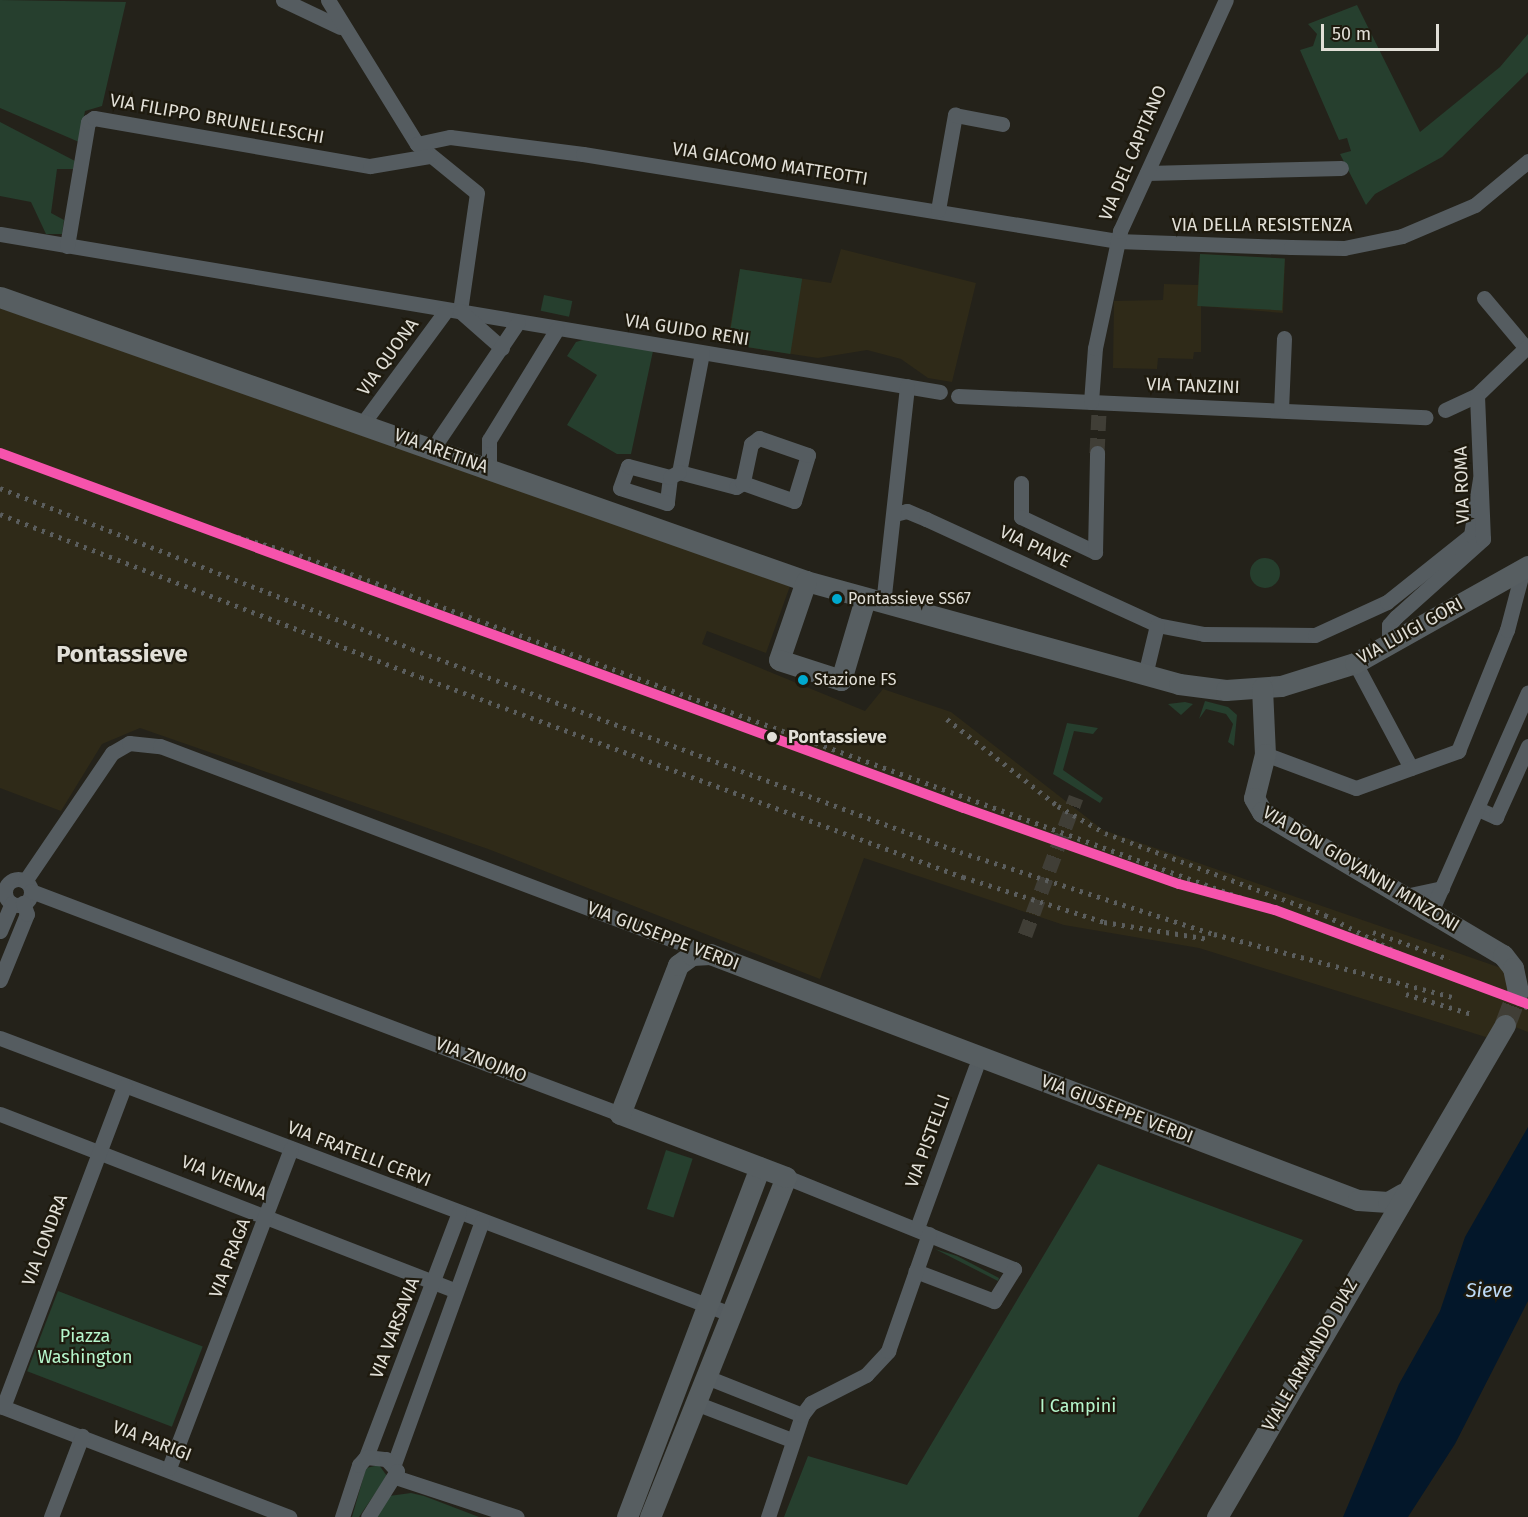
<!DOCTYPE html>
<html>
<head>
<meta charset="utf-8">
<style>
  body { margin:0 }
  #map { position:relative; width:1528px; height:1517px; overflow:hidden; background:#24221a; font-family:"Fira Sans",sans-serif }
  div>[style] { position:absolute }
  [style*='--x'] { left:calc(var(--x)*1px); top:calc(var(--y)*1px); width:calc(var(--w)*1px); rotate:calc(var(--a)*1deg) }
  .built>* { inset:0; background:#2f2a18 }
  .green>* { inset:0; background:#263f2e; transform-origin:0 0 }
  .round { border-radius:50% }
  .water>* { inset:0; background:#03172a }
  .street-tunnel>* { height:15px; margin-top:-7.5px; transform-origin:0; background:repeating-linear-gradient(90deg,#403e36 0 15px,transparent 0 23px) }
  .secondary-tunnel>* { height:21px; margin-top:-10.5px; transform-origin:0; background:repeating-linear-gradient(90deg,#403e36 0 21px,transparent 0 31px) }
  .street>* { height:15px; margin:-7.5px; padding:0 7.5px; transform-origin:7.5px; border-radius:7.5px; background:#555c60 }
  .street>.ring { margin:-7.5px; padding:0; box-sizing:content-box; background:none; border:15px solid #555c60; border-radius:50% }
  .secondary>* { height:21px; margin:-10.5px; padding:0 10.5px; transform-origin:10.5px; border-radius:10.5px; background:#575e61 }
  .rail>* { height:4.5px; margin-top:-2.25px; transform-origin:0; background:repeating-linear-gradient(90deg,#5b5e5e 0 3px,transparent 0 9px) }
  .rail-1>* { height:10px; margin:-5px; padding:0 5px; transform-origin:5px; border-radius:5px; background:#f653ac }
  .dots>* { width:16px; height:16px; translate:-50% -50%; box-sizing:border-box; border:3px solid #1e1a0e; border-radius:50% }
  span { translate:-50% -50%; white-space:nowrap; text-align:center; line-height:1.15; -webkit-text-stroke:4.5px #1e1a0e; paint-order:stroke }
  .bus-label { font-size:16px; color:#e1dfd7 }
  .left { translate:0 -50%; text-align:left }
  .street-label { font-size:18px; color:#e1dfd7 }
  .stop-label { font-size:18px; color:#e1dfd7; font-weight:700 }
  .park-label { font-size:18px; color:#b6f6cc }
  .water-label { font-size:20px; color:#bcdaf7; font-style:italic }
  .district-label { font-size:24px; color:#e1dfd7; font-weight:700 }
  .scale { position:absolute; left:1321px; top:24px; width:118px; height:27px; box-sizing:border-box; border:3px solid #e1dfd7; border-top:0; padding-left:8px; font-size:18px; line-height:21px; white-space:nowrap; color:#e1dfd7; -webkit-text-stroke:4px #1e1a0e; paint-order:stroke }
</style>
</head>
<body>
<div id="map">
  <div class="built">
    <i style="clip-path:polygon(841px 249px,976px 283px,952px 382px,928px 378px,901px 359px,867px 350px,818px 358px,727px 344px,740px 269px,831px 283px)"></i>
    <i style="clip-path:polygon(1200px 254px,1285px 259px,1283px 313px,1201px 306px,1201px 352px,1194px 352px,1193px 359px,1158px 358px,1157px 369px,1113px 368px,1114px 301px,1163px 300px,1164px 284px,1198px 285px)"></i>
    <i style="clip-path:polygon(0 308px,790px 586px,766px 653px,707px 631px,702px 644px,865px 711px,883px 689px,951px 712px,1103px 830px,1504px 969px,1511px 990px,1528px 997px,1528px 1032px,1503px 1022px,1489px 1038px,1199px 948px,1064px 925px,864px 858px,820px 979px,488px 849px,140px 728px,102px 744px,61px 811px,0 788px)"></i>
  </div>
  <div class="green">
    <i style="clip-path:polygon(0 0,126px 2px,102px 106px,85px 111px,79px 142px,0 108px)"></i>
    <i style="clip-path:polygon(1357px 5px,1420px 132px,1500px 67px,1528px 34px,1528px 72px,1442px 157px,1375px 194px,1366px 205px,1340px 154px,1351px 151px,1347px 138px,1339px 140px,1300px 50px,1313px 46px,1317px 34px,1308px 24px)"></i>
    <i style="clip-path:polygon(0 122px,75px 161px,73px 169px,57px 169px,51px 213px,64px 220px,62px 234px,46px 234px,31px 202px,0 196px)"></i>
    <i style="left:1200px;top:254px;width:85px;height:52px;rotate:3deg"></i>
    <i style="left:740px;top:269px;width:63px;height:76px;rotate:9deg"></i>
    <i style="left:544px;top:295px;width:29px;height:16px;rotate:12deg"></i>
    <i style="clip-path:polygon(586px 339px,653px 351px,631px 454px,617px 454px,567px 425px,597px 375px,567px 356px,576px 342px)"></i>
    <i class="round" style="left:1250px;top:558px;width:30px;height:30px"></i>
    <i style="clip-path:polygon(1205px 701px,1228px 707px,1237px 715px,1234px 746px,1228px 742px,1233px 724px,1226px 714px,1206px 709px,1199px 719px)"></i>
    <i style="clip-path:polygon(1168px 704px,1185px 702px,1193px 704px,1181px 715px)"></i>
    <i style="clip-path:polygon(1067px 723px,1098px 728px,1093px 734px,1074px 731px,1063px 770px,1103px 798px,1100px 803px,1053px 774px)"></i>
    <i style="left:666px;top:1150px;width:28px;height:62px;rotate:18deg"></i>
    <i style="clip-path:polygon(1098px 1164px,1303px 1240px,1138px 1517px,784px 1517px,808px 1456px,907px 1485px)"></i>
    <i style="clip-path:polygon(935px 1249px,957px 1256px,999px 1278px,998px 1281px)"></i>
    <i style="left:58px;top:1291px;width:155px;height:86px;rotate:21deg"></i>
    <i style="clip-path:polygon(379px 1465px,387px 1476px,359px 1517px,352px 1517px,366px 1468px)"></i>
    <i style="clip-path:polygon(411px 1493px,424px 1496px,479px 1517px,377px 1517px,389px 1496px)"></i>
  </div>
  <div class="water">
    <i style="clip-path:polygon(1528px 1127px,1528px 1301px,1455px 1444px,1408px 1517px,1343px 1517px,1399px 1384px,1440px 1311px,1465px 1237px)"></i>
  </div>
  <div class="street-tunnel">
    <i style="--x:1097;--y:453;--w:41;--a:-87.2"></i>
    <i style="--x:1025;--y:935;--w:147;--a:-69.7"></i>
  </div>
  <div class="secondary-tunnel">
    <i style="--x:1505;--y:1025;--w:36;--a:-69"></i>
  </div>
  <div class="street">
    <i style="--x:283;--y:0;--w:63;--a:25.3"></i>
    <i style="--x:328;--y:0;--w:169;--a:58.3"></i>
    <i style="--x:417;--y:144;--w:77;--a:39.2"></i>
    <i style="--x:477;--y:193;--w:119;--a:98.2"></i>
    <i style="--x:417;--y:144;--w:34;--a:-12"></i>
    <i style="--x:450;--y:137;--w:134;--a:7.3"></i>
    <i style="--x:583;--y:154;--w:541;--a:9.25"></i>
    <i style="--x:1117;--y:241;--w:174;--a:2"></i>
    <i style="--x:1291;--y:247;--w:53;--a:1.1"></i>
    <i style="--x:1344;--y:248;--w:59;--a:-11.7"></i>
    <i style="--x:1402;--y:236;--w:79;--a:-23"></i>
    <i style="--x:1475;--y:205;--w:69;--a:-39.7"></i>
    <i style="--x:1147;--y:173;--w:194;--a:-1.5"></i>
    <i style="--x:938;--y:210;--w:97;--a:-79.9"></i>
    <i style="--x:955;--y:115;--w:48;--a:10.8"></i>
    <i style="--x:0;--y:234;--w:953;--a:9.54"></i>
    <i style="--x:67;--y:246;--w:126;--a:-80.4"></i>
    <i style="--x:88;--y:122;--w:7;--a:-34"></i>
    <i style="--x:94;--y:118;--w:280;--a:9.9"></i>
    <i style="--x:370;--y:166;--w:60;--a:-9.6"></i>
    <i style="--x:1484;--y:298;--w:65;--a:50"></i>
    <i style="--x:460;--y:311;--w:56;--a:41.4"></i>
    <i style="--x:702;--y:353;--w:121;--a:100.9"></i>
    <i style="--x:679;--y:472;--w:59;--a:14.7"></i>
    <i style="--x:736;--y:487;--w:8;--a:-30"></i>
    <i style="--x:743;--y:483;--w:54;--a:19.4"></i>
    <i style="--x:794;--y:501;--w:48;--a:-73.1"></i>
    <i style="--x:808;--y:455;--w:52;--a:-160.9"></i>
    <i style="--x:759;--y:438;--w:10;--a:143"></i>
    <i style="--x:751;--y:444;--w:40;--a:102"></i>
    <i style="--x:958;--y:396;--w:468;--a:2.6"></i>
    <i style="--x:1091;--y:402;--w:54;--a:-85.8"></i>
    <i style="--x:1095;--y:348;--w:120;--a:-77.9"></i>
    <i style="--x:1120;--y:231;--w:254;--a:-65.4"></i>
    <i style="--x:1281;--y:410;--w:72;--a:-87.6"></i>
    <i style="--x:1445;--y:410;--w:35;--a:-25"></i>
    <i style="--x:1477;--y:395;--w:71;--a:-43.9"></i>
    <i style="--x:363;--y:423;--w:137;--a:-53.6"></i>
    <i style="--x:433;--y:448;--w:152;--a:-56"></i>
    <i style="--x:489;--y:469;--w:29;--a:-90"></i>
    <i style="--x:489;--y:440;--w:130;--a:-58.5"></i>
    <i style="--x:670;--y:477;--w:26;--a:97"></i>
    <i style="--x:667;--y:503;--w:49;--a:-162.3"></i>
    <i style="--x:620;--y:488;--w:23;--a:-70"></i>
    <i style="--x:628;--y:466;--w:43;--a:14.7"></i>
    <i style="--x:670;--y:477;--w:10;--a:-29"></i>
    <i style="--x:1021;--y:483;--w:34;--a:90"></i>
    <i style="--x:1021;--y:517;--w:82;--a:25.3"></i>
    <i style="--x:1095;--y:552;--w:99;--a:-88.8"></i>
    <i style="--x:895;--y:514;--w:12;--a:-14"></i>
    <i style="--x:907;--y:511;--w:21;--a:23"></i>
    <i style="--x:926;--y:519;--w:254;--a:24.6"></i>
    <i style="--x:1157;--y:625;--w:48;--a:10.8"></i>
    <i style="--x:1204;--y:634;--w:111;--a:0.5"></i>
    <i style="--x:1315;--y:635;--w:79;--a:-24.6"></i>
    <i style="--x:1387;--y:602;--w:107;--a:-38.6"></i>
    <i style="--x:1471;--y:535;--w:57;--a:-80.9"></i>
    <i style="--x:883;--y:604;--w:219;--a:-83.7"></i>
    <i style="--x:1389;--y:642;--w:17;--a:-90"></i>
    <i style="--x:1389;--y:625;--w:11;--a:-49"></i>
    <i style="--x:1396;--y:617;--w:117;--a:-41.9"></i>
    <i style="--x:1483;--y:539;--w:144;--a:-92.4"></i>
    <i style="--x:1355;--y:663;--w:119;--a:61.9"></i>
    <i style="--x:1145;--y:675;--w:51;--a:-76.5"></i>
    <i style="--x:1265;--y:754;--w:97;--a:20.5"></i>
    <i style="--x:1356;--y:788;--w:109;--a:-19.9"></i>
    <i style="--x:1458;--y:751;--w:131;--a:-68"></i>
    <i style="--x:1507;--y:630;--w:63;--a:-75.3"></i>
    <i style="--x:1478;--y:809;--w:20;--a:24"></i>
    <i style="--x:1496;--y:817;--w:78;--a:-65.7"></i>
    <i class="ring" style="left:5px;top:879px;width:11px;height:11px"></i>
    <i style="--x:25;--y:881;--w:155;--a:-55.8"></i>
    <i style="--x:112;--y:753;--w:20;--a:-30"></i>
    <i style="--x:129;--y:743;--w:31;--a:6"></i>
    <i style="--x:160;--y:746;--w:583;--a:20.71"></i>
    <i style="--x:31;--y:891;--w:630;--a:20.74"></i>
    <i style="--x:1405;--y:896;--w:38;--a:-12"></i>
    <i style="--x:1431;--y:912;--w:240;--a:-66.2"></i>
    <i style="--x:0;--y:931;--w:30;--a:-67"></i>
    <i style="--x:0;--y:980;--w:71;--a:-67.8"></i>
    <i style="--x:27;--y:914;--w:12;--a:-110"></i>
    <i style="--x:0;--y:1038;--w:784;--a:20.7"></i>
    <i style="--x:0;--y:1114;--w:489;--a:21.2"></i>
    <i style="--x:786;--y:1177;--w:246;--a:22"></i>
    <i style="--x:1014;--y:1269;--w:38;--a:122"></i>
    <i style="--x:994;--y:1301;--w:84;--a:-159"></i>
    <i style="--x:917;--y:1228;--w:171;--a:-69.9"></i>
    <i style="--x:709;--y:1378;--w:100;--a:21.7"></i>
    <i style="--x:698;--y:1404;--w:101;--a:21"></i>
    <i style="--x:0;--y:1406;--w:310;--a:21"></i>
    <i style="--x:3;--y:1407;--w:343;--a:-69.3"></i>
    <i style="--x:366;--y:1457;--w:262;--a:-69.2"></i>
    <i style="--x:394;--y:1464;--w:258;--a:-70.1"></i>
    <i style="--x:169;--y:1468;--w:342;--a:-69.1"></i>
    <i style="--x:395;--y:1477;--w:128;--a:18.2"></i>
    <i style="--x:51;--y:1517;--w:87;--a:-69.1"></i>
    <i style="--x:342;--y:1517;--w:55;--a:-71.9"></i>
    <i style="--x:359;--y:1465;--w:11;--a:-49"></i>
    <i style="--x:366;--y:1457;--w:20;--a:6"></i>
    <i style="--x:386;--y:1459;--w:16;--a:47"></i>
    <i style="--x:397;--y:1471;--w:54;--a:122.2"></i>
    <i style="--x:768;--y:1517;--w:108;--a:-71.6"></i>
    <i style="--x:802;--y:1415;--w:15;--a:-53"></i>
    <i style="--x:811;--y:1403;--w:62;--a:-27"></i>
    <i style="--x:866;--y:1375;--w:33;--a:-47"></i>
    <i style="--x:888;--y:1351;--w:124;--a:-70.7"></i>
  </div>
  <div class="secondary">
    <i style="--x:0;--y:297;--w:855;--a:19.41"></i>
    <i style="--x:806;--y:581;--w:387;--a:15.4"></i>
    <i style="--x:1179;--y:684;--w:47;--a:7.3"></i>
    <i style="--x:1226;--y:690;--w:55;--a:-4.2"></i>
    <i style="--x:1281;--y:686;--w:77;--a:-17.3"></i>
    <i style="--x:1355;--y:663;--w:198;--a:-29.3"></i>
    <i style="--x:806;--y:581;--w:83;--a:108.9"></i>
    <i style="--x:779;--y:660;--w:65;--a:17.9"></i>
    <i style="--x:841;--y:680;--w:84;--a:-73.5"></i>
    <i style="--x:1262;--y:688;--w:66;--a:87.4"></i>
    <i style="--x:1265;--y:754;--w:45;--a:104"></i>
    <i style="--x:1254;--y:798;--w:16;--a:60"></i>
    <i style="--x:1262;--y:812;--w:280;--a:30.7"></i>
    <i style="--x:1503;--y:955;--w:16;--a:52"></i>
    <i style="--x:1513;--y:968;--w:24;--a:78"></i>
    <i style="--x:627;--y:1517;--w:374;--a:-69.2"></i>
    <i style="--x:650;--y:1517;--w:366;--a:-68.2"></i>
    <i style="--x:786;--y:1177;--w:178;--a:-159.2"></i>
    <i style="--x:620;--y:1114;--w:160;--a:-68.7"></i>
    <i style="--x:678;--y:965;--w:17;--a:-36"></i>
    <i style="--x:692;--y:955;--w:18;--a:-3"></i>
    <i style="--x:710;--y:954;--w:693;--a:20.79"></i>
    <i style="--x:1358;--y:1200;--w:30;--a:4"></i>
    <i style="--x:1388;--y:1202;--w:16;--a:-30"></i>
    <i style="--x:1217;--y:1517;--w:570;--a:-59.66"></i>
  </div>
  <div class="rail">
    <i style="--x:0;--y:488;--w:442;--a:21.3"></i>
    <i style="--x:412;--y:649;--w:584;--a:20.33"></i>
    <i style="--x:960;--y:852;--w:267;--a:17.9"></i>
    <i style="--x:1214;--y:934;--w:246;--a:14.8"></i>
    <i style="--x:0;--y:514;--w:451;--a:21.2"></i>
    <i style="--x:421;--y:677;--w:578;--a:20.25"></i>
    <i style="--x:963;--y:877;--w:148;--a:17.7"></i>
    <i style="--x:1104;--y:922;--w:106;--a:9.2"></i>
    <i style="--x:168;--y:517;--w:128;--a:15.9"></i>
    <i style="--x:291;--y:552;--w:1047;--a:19.99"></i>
    <i style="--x:947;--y:719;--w:141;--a:38.1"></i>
    <i style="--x:1058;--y:806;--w:54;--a:29.9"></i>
    <i style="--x:1105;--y:833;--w:235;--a:20.4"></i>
    <i style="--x:1325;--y:915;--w:107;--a:27.3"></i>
    <i style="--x:1373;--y:932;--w:81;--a:19.6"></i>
    <i style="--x:1406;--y:994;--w:69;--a:16.9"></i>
    <i style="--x:1501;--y:994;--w:30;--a:27"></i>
  </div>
  <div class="rail-1">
    <i style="--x:0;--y:453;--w:1027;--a:20.22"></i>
    <i style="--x:964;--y:808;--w:228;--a:19.5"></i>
    <i style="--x:1179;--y:884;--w:99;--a:15.2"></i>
    <i style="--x:1275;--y:910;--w:270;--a:20.4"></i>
  </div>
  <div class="dots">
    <i style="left:837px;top:599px;background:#00a9ce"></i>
    <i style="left:803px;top:680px;background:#00a9ce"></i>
    <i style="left:772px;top:737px;background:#e1dfd7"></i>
  </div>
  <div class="bus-label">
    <span class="left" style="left:848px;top:599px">Pontassieve SS67</span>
    <span class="left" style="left:814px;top:680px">Stazione FS</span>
  </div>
  <div class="street-label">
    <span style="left:217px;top:119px;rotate:10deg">VIA FILIPPO BRUNELLESCHI</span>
    <span style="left:1133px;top:153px;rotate:-67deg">VIA DEL CAPITANO</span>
    <span style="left:770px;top:164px;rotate:9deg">VIA GIACOMO MATTEOTTI</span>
    <span style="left:1262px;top:225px">VIA DELLA RESISTENZA</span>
    <span style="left:687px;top:330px;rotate:9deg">VIA GUIDO RENI</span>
    <span style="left:388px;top:357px;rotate:-54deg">VIA QUONA</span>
    <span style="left:1193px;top:386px;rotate:2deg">VIA TANZINI</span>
    <span style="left:441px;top:451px;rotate:20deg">VIA ARETINA</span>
    <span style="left:1462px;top:485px;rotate:-92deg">VIA ROMA</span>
    <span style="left:1035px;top:547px;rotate:25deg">VIA PIAVE</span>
    <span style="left:1410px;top:631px;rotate:-29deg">VIA LUIGI GORI</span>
    <span style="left:1361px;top:869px;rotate:31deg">VIA DON GIOVANNI MINZONI</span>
    <span style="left:663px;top:936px;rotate:21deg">VIA GIUSEPPE VERDI</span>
    <span style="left:481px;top:1060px;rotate:21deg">VIA ZNOJMO</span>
    <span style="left:1117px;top:1109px;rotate:21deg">VIA GIUSEPPE VERDI</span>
    <span style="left:928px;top:1141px;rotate:-70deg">VIA PISTELLI</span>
    <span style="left:359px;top:1154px;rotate:21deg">VIA FRATELLI CERVI</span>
    <span style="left:224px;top:1178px;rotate:22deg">VIA VIENNA</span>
    <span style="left:45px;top:1240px;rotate:-69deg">VIA LONDRA</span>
    <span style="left:230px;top:1258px;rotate:-69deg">VIA PRAGA</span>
    <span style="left:395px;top:1328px;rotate:-69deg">VIA VARSAVIA</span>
    <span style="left:1310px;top:1355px;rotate:-60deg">VIALE ARMANDO DIAZ</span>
    <span style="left:152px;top:1441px;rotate:21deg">VIA PARIGI</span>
  </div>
  <div class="stop-label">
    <span class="left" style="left:788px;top:737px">Pontassieve</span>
  </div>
  <div class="park-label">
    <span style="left:85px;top:1347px">Piazza<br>Washington</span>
    <span style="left:1078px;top:1406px">I Campini</span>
  </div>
  <div class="water-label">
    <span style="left:1489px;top:1290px">Sieve</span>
  </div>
  <div class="district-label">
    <span style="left:122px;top:655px">Pontassieve</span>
  </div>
  <div class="scale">50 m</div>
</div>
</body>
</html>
